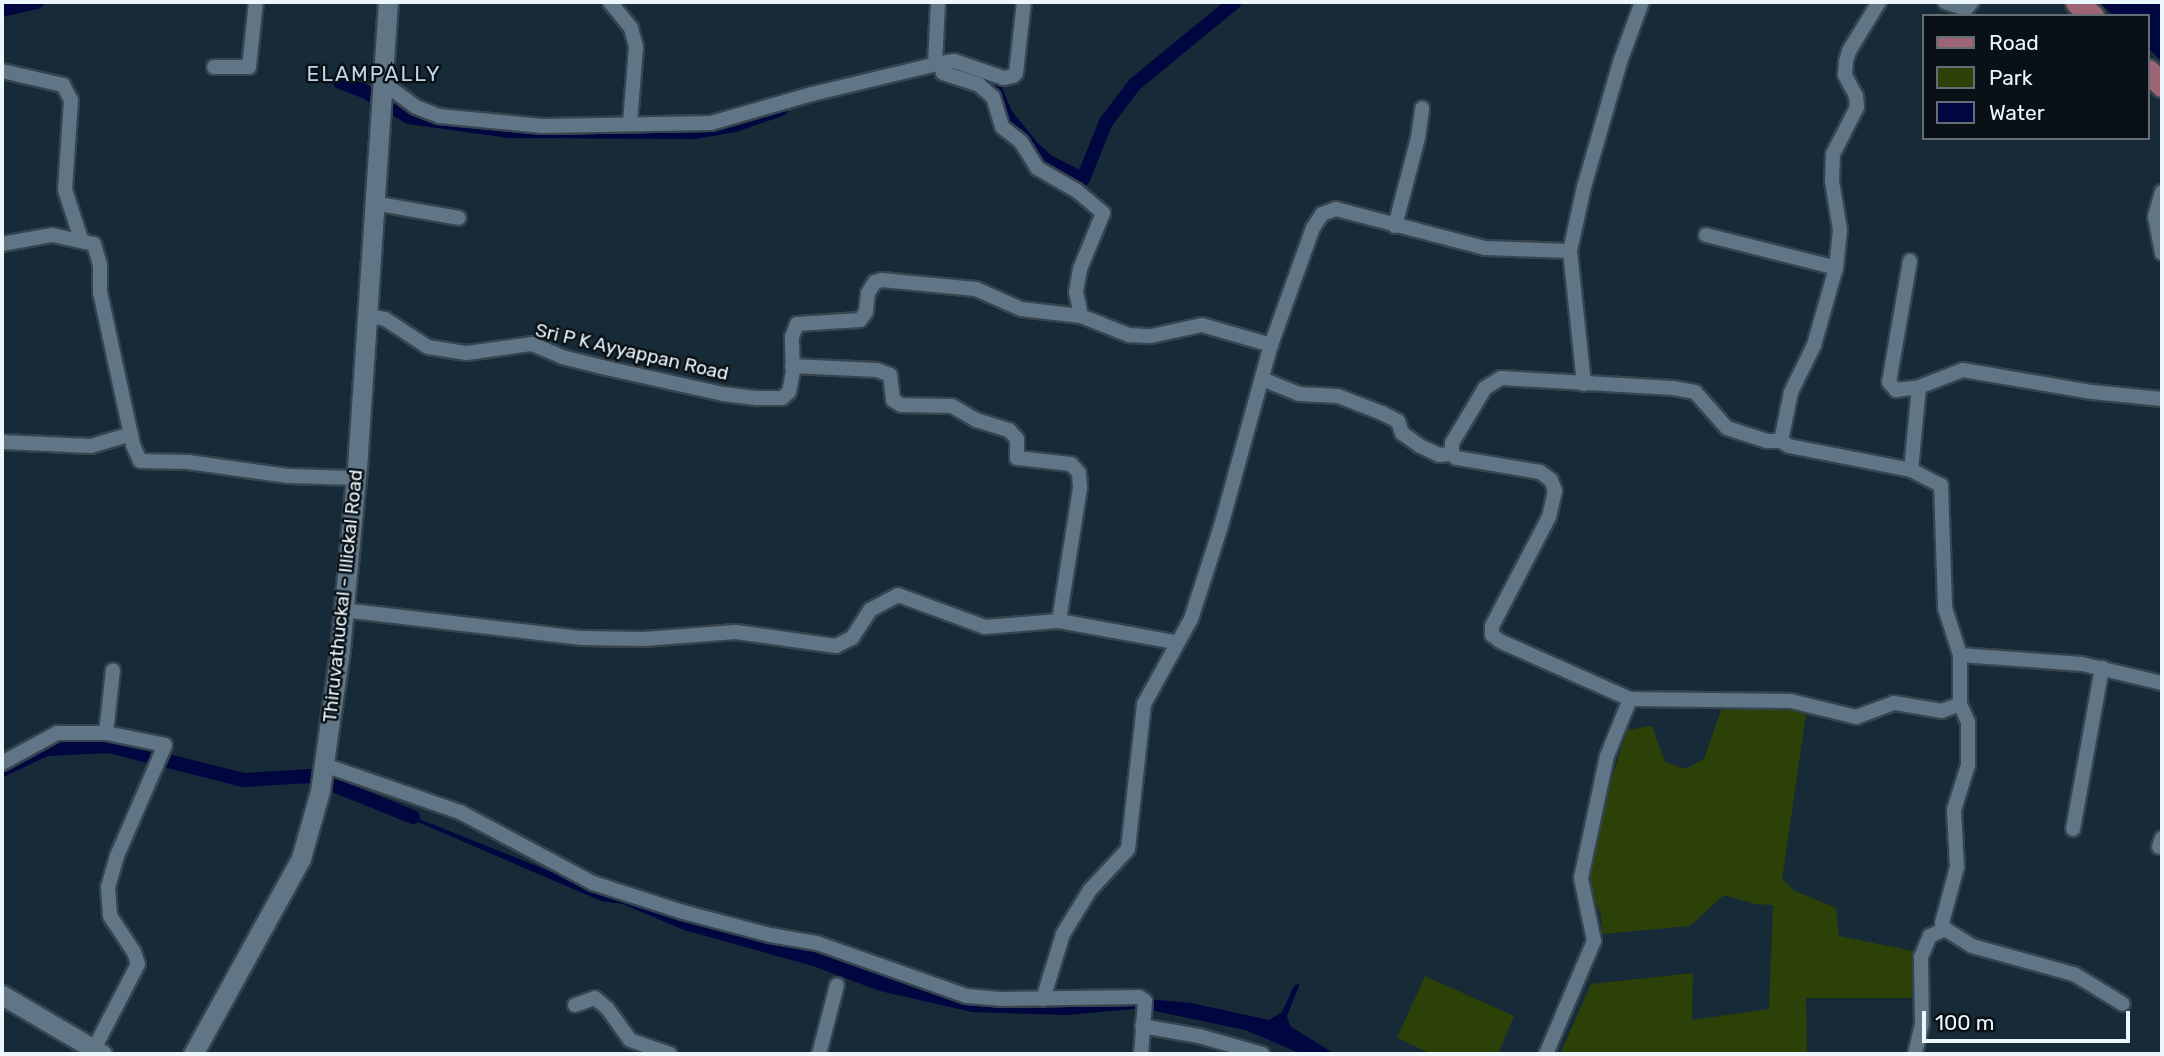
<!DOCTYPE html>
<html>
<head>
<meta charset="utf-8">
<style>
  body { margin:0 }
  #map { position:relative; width:2164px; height:1056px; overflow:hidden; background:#172a37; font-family:Rubik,sans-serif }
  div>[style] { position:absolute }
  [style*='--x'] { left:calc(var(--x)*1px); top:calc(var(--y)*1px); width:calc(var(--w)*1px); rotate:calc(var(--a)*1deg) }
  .green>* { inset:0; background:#2c4107 }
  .water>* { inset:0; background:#00063f }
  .canal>* { height:14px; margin:-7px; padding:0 7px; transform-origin:7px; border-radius:7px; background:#00063f }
  .roads { filter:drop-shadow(2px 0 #35444f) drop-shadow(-2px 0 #35444f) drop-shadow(0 2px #35444f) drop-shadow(0 -2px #35444f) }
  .minor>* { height:14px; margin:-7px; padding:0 7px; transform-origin:7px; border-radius:7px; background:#607585 }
  .secondary>* { height:19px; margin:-9.5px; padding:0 9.5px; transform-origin:9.5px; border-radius:9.5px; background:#607585 }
  .primary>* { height:23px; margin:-11.5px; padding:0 11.5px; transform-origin:11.5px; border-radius:11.5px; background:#9d6475 }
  span { translate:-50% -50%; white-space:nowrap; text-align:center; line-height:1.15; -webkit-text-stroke:5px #091117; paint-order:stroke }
  .street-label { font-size:19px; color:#ecf6fd }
  .neighbourhood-label { font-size:21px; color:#bfd6e8; letter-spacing:2px }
  .frame { position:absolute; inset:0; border:4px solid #ecf6fd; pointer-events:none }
  .legend { position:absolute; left:1922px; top:14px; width:228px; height:126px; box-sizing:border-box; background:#091117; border:2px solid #646d73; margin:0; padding:9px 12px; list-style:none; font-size:21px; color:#ecf6fd }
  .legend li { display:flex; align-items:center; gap:14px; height:35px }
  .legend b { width:35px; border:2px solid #646d73 }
  .scale { position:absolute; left:1922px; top:1011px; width:208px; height:32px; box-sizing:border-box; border:4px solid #ecf6fd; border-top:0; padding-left:9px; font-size:21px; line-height:24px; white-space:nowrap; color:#ecf6fd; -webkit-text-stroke:5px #091117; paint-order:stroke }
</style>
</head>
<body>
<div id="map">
  <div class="green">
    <i style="clip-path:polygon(1782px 708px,1806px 714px,1782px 879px,1795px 891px,1836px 908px,1839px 936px,1913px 951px,1912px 998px,1806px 998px,1807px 1054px,1560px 1054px,1591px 984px,1693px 973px,1692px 1020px,1769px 1009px,1773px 905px,1755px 904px,1724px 895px,1690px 926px,1602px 934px,1601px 915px,1589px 886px,1592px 843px,1627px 730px,1652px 726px,1665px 762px,1685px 769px,1704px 759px,1721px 710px)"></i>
    <i style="clip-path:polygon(1425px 976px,1514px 1016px,1498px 1054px,1432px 1054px,1397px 1038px)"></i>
  </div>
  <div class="water">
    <i style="clip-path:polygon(2099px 2px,2162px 2px,2162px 61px,2148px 48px,2148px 16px,2114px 16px)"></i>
    <i style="clip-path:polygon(311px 776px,587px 886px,801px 942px,957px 996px,1146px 999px,1191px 1003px,1269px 1020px,1282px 1012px,1294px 986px,1300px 983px,1287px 1016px,1290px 1026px,1335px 1054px,1302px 1054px,1245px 1030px,1150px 1010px,1133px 1009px,1067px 1015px,972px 1012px,880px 991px,813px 966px,684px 930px,623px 904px,601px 901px)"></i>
  </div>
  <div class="canal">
    <i style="--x:2;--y:10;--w:36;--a:-13"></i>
    <i style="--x:940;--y:71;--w:20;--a:0"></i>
    <i style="--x:960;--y:71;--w:38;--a:25"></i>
    <i style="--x:994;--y:87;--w:30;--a:67"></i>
    <i style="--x:1006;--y:115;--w:40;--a:51"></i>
    <i style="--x:1031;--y:146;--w:22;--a:43"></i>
    <i style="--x:1047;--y:161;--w:40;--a:26.6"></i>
    <i style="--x:1083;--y:179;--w:61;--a:-68"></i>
    <i style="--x:1106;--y:122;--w:48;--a:-52.7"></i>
    <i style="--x:1135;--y:84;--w:129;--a:-39.4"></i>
    <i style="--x:340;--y:82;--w:26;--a:21"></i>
    <i style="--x:364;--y:91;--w:52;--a:30"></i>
    <i style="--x:409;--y:117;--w:102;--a:7.9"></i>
    <i style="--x:510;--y:131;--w:185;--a:0.3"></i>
    <i style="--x:695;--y:132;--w:41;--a:-9.9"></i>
    <i style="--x:735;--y:125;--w:49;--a:-19.2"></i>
    <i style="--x:2;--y:770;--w:49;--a:-25.5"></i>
    <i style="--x:46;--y:749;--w:63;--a:-2.7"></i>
    <i style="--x:109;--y:746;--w:138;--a:14.2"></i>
    <i style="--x:243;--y:780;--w:68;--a:-3.4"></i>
    <i style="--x:311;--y:776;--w:110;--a:21.9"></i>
  </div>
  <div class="roads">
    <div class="minor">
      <i style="--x:610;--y:2;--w:33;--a:51"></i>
      <i style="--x:631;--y:28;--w:20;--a:75"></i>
      <i style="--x:636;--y:47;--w:77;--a:94.5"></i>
      <i style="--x:1945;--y:2;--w:22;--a:18"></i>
      <i style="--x:1966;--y:9;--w:9;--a:-49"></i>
      <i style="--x:941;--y:63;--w:10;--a:79"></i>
      <i style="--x:943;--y:73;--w:38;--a:18"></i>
      <i style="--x:979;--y:85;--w:18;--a:41"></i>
      <i style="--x:993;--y:97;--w:31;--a:73"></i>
      <i style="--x:1002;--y:127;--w:24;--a:38"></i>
      <i style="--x:1021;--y:142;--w:31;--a:58"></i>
      <i style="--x:1037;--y:168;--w:46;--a:29.9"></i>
      <i style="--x:1077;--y:191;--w:34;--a:40"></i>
      <i style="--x:1103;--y:213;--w:61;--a:112.3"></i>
      <i style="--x:1080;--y:269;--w:23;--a:100"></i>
      <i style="--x:1076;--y:292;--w:25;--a:78"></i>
      <i style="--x:935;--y:64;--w:62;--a:-87.2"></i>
      <i style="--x:214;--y:67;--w:35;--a:0"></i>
      <i style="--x:249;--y:67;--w:65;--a:-83.9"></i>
      <i style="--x:2;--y:71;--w:63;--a:12.9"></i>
      <i style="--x:63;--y:85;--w:17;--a:62"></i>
      <i style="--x:71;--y:100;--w:90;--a:93.8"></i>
      <i style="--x:65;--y:190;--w:52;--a:71.9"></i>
      <i style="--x:382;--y:82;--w:42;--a:36.3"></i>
      <i style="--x:416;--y:107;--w:25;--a:21"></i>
      <i style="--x:439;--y:116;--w:104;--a:5.5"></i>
      <i style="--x:543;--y:126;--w:168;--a:-1"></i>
      <i style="--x:711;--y:123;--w:105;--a:-16"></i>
      <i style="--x:812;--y:94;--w:133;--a:-13.5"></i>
      <i style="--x:941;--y:63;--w:13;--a:-9"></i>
      <i style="--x:954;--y:61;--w:53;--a:18.8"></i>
      <i style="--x:1004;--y:78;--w:9;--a:-13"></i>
      <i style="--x:1013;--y:76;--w:4;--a:-45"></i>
      <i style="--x:1016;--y:73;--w:71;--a:-83.6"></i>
      <i style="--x:2162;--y:192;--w:26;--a:106"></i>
      <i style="--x:2155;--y:217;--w:37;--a:79"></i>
      <i style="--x:374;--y:203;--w:86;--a:10"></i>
      <i style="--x:1395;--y:226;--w:91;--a:-75.4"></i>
      <i style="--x:1418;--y:138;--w:30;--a:-82"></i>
      <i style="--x:1706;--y:235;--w:134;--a:14.2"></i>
      <i style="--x:2;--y:244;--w:51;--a:-10.2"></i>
      <i style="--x:52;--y:235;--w:43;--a:12.1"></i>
      <i style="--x:94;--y:244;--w:22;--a:74"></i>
      <i style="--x:100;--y:265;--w:27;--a:90"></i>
      <i style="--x:100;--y:292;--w:157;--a:77.8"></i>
      <i style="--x:133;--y:445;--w:17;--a:66"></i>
      <i style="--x:140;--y:461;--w:48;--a:1.2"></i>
      <i style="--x:188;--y:462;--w:101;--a:8"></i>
      <i style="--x:288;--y:476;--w:68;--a:1.7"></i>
      <i style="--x:1910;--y:261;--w:123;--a:99.8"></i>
      <i style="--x:1889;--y:382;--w:11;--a:49"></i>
      <i style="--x:1896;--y:390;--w:23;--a:-7"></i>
      <i style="--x:367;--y:315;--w:18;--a:13"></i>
      <i style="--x:385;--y:319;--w:51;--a:33.1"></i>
      <i style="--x:428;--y:347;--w:39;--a:9"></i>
      <i style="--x:467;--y:353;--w:66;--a:-7.9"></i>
      <i style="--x:532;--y:344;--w:33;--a:23"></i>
      <i style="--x:562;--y:357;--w:45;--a:14"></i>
      <i style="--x:606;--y:368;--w:120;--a:12.5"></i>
      <i style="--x:723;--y:394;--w:35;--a:7"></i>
      <i style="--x:758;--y:398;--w:24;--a:0"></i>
      <i style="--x:782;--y:398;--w:9;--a:-41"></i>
      <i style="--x:789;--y:392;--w:21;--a:-79"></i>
      <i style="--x:793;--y:371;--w:34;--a:-92"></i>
      <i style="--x:792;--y:337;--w:14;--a:-69"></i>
      <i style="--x:797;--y:324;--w:63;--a:-3.6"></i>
      <i style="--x:860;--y:320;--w:10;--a:-53"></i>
      <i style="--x:866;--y:312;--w:19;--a:-84"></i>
      <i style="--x:868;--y:293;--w:13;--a:-58"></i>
      <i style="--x:875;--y:282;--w:7;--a:-16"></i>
      <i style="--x:882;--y:280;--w:94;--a:5.5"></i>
      <i style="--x:976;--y:289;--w:49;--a:24"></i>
      <i style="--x:1021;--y:309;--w:60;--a:6.7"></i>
      <i style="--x:1081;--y:316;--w:52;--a:21.6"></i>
      <i style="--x:1129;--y:335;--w:22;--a:3"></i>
      <i style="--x:1151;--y:336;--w:52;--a:-12.2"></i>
      <i style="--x:1202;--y:325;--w:72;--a:16.2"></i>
      <i style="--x:792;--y:366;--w:85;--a:2.7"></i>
      <i style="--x:877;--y:370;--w:14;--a:21"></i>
      <i style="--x:890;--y:375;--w:25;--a:83"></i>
      <i style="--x:893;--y:400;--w:9;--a:32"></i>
      <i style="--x:901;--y:405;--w:51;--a:1.1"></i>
      <i style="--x:952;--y:406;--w:28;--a:30"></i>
      <i style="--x:976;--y:420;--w:34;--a:17"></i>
      <i style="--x:1009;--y:430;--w:12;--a:48"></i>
      <i style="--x:1017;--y:439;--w:19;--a:90"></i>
      <i style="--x:1017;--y:458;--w:54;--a:6.3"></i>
      <i style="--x:1071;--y:464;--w:12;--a:48"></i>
      <i style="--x:1079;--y:473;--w:15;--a:86"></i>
      <i style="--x:1080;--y:488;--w:135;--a:99"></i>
      <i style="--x:1262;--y:379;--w:40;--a:22"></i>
      <i style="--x:1299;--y:394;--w:39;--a:3"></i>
      <i style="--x:1338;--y:396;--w:47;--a:21.1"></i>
      <i style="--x:1382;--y:413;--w:18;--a:27"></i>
      <i style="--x:1398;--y:421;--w:13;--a:72"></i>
      <i style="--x:1402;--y:433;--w:22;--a:36"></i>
      <i style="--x:1420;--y:446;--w:21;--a:25"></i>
      <i style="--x:1439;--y:455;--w:13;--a:-4"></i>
      <i style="--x:1584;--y:384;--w:134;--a:-96"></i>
      <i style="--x:1570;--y:251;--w:66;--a:-77.7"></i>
      <i style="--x:1584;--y:187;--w:130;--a:-73.9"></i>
      <i style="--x:1620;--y:62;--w:64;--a:-69.9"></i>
      <i style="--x:1781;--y:441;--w:50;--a:-78.5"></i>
      <i style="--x:1791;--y:392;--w:52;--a:-63.9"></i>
      <i style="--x:1814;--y:345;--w:80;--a:-74.1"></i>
      <i style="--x:1836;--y:268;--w:38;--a:-84"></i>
      <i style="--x:1840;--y:230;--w:50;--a:-99.3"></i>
      <i style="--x:1832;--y:181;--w:27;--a:-88"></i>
      <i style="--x:1833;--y:154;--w:53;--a:-62.9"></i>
      <i style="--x:1857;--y:107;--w:11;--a:-95"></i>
      <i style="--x:1856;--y:96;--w:24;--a:-118"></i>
      <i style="--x:1845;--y:75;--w:14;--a:-86"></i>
      <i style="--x:1846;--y:61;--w:10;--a:-73"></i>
      <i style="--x:1849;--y:51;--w:57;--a:-58.5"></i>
      <i style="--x:2;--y:442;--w:89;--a:2.6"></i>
      <i style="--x:91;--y:446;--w:42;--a:-16.7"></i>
      <i style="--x:1911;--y:470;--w:83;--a:-84.5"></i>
      <i style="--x:1919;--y:387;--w:47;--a:-21.1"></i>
      <i style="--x:1963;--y:370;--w:131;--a:9.7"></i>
      <i style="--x:2092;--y:392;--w:70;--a:5.7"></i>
      <i style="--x:343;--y:610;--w:241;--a:6.7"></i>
      <i style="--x:582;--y:638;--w:62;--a:0.9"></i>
      <i style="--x:644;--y:639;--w:92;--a:-4.4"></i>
      <i style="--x:736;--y:632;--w:101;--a:8"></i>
      <i style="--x:836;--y:646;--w:18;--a:-27"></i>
      <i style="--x:852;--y:638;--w:33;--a:-57"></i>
      <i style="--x:870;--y:610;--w:32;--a:-28"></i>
      <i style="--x:898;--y:595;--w:93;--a:20.2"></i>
      <i style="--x:985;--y:627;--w:74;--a:-4.6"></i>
      <i style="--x:1059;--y:621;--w:118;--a:10.3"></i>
      <i style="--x:1960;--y:655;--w:122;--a:4.2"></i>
      <i style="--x:2082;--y:664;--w:82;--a:13.4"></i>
      <i style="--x:1960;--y:704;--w:19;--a:159"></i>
      <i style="--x:1942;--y:711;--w:49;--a:-170.5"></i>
      <i style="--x:1894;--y:703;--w:40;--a:159.8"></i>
      <i style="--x:1856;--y:717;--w:67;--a:-166.2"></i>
      <i style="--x:1791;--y:701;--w:161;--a:-179.3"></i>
      <i style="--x:1630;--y:699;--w:142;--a:-156"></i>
      <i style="--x:1500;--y:641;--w:10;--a:-143"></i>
      <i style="--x:1492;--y:635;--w:9;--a:-90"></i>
      <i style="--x:1492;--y:626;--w:123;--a:-62.4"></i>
      <i style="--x:1549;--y:517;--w:27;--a:-77"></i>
      <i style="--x:1555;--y:491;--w:12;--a:-110"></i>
      <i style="--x:1551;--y:480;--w:14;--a:-144"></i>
      <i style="--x:1540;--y:472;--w:85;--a:-170.5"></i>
      <i style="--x:1456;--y:458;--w:6;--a:-135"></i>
      <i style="--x:1452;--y:454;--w:11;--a:-90"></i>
      <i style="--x:1452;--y:443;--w:64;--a:-59"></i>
      <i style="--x:1485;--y:388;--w:19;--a:-32"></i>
      <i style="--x:1501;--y:378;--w:172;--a:3.3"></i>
      <i style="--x:1673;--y:388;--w:22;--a:10"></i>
      <i style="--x:1695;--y:392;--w:48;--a:48.4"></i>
      <i style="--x:1727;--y:428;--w:42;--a:18"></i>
      <i style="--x:1767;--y:441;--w:14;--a:0"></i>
      <i style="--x:1781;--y:441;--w:9;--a:32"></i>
      <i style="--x:1789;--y:446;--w:124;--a:11.1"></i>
      <i style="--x:1911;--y:470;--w:34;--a:27"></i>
      <i style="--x:1941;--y:485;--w:123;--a:88.1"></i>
      <i style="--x:1945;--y:608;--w:49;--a:72.3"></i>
      <i style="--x:1960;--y:655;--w:49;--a:90"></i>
      <i style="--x:1960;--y:704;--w:20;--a:66"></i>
      <i style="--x:1968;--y:722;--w:43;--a:90"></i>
      <i style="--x:1968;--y:765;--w:47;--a:107.3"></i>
      <i style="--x:1954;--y:810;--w:57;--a:87"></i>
      <i style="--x:1957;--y:867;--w:58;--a:105"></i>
      <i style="--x:1942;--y:923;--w:7;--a:63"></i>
      <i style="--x:1945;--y:929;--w:32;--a:32"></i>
      <i style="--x:1972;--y:946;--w:106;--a:15.4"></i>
      <i style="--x:2074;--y:974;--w:57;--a:31.5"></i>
      <i style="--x:106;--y:733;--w:63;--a:-83.7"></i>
      <i style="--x:2;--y:763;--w:63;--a:-28.6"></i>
      <i style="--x:57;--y:733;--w:49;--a:0"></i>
      <i style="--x:106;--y:733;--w:60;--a:11.5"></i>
      <i style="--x:165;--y:745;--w:121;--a:113.4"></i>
      <i style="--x:117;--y:856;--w:32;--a:106"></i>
      <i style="--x:108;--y:887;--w:29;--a:86"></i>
      <i style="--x:110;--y:916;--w:43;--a:56.3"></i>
      <i style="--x:134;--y:952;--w:13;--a:72"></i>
      <i style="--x:138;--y:964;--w:96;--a:117.4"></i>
      <i style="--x:324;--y:765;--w:144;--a:19.1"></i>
      <i style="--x:460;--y:812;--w:151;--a:28.1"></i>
      <i style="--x:593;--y:883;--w:95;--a:17.9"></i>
      <i style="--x:683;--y:912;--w:90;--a:14.8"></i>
      <i style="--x:770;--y:935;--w:48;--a:9.7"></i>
      <i style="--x:817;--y:943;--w:159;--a:19.5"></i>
      <i style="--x:967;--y:996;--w:33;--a:5"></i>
      <i style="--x:1000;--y:999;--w:139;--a:-0.8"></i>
      <i style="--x:1139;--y:997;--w:7;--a:34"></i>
      <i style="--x:1145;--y:1001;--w:53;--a:94.3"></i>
      <i style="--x:2073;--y:829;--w:164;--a:-79.8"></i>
      <i style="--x:2159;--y:847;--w:9;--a:-72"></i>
      <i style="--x:1043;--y:999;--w:68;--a:-72.9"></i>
      <i style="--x:1063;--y:934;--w:52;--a:-58.5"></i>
      <i style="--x:1090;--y:890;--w:56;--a:-47.2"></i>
      <i style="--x:1128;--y:849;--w:146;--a:-83.7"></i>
      <i style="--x:1144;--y:704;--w:97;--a:-61.1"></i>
      <i style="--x:1191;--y:619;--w:98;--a:-72.1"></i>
      <i style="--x:1221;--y:526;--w:188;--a:-74.6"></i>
      <i style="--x:1271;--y:345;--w:124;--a:-70.3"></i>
      <i style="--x:1313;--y:228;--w:17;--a:-57"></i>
      <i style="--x:1322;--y:214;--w:15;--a:-20"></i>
      <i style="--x:1336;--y:209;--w:154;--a:14.7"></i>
      <i style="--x:1485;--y:248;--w:85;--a:2"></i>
      <i style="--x:575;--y:1005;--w:21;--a:-19"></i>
      <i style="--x:595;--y:998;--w:16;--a:40"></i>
      <i style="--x:607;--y:1008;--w:39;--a:54"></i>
      <i style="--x:630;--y:1040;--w:42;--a:19.3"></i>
      <i style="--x:1142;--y:1026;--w:58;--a:10"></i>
      <i style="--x:1199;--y:1036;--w:66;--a:15.9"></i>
      <i style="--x:819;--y:1054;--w:71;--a:-75.4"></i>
      <i style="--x:1546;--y:1054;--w:123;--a:-67"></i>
      <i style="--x:1594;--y:941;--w:64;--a:-101.7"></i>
      <i style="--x:1581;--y:878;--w:125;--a:-78"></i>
      <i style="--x:1607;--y:756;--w:61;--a:-68"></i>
      <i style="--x:1915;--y:1054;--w:31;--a:-77"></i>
      <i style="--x:1922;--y:1024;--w:67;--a:-90.9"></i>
      <i style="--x:1921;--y:957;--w:23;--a:-67"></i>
      <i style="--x:1930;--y:936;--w:17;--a:-25"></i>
    </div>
    <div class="secondary">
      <i style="--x:2;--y:995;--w:116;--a:30.5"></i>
      <i style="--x:193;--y:1054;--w:224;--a:-61.1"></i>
      <i style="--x:301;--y:858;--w:70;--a:-74.2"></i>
      <i style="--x:320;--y:791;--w:142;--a:-81.9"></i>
      <i style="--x:340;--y:650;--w:183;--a:-84.7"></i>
      <i style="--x:357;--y:468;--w:467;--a:-86.2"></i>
    </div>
    <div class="primary">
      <i style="--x:2077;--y:2;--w:21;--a:43"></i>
      <i style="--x:2148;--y:71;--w:20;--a:45"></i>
    </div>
  </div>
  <div class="street-label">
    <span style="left:632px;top:352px;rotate:13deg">Sri P K Ayyappan Road</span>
    <span style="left:343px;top:596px;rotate:-84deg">Thiruvathuckal - Illickal Road</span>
  </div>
  <div class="neighbourhood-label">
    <span style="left:374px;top:74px">ELAMPALLY</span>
  </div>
  <div class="frame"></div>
  <ul class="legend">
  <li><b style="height:9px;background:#9d6475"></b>Road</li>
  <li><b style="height:19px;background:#2c4107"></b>Park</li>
  <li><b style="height:19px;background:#00063f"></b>Water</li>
  </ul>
  <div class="scale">100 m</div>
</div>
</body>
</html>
